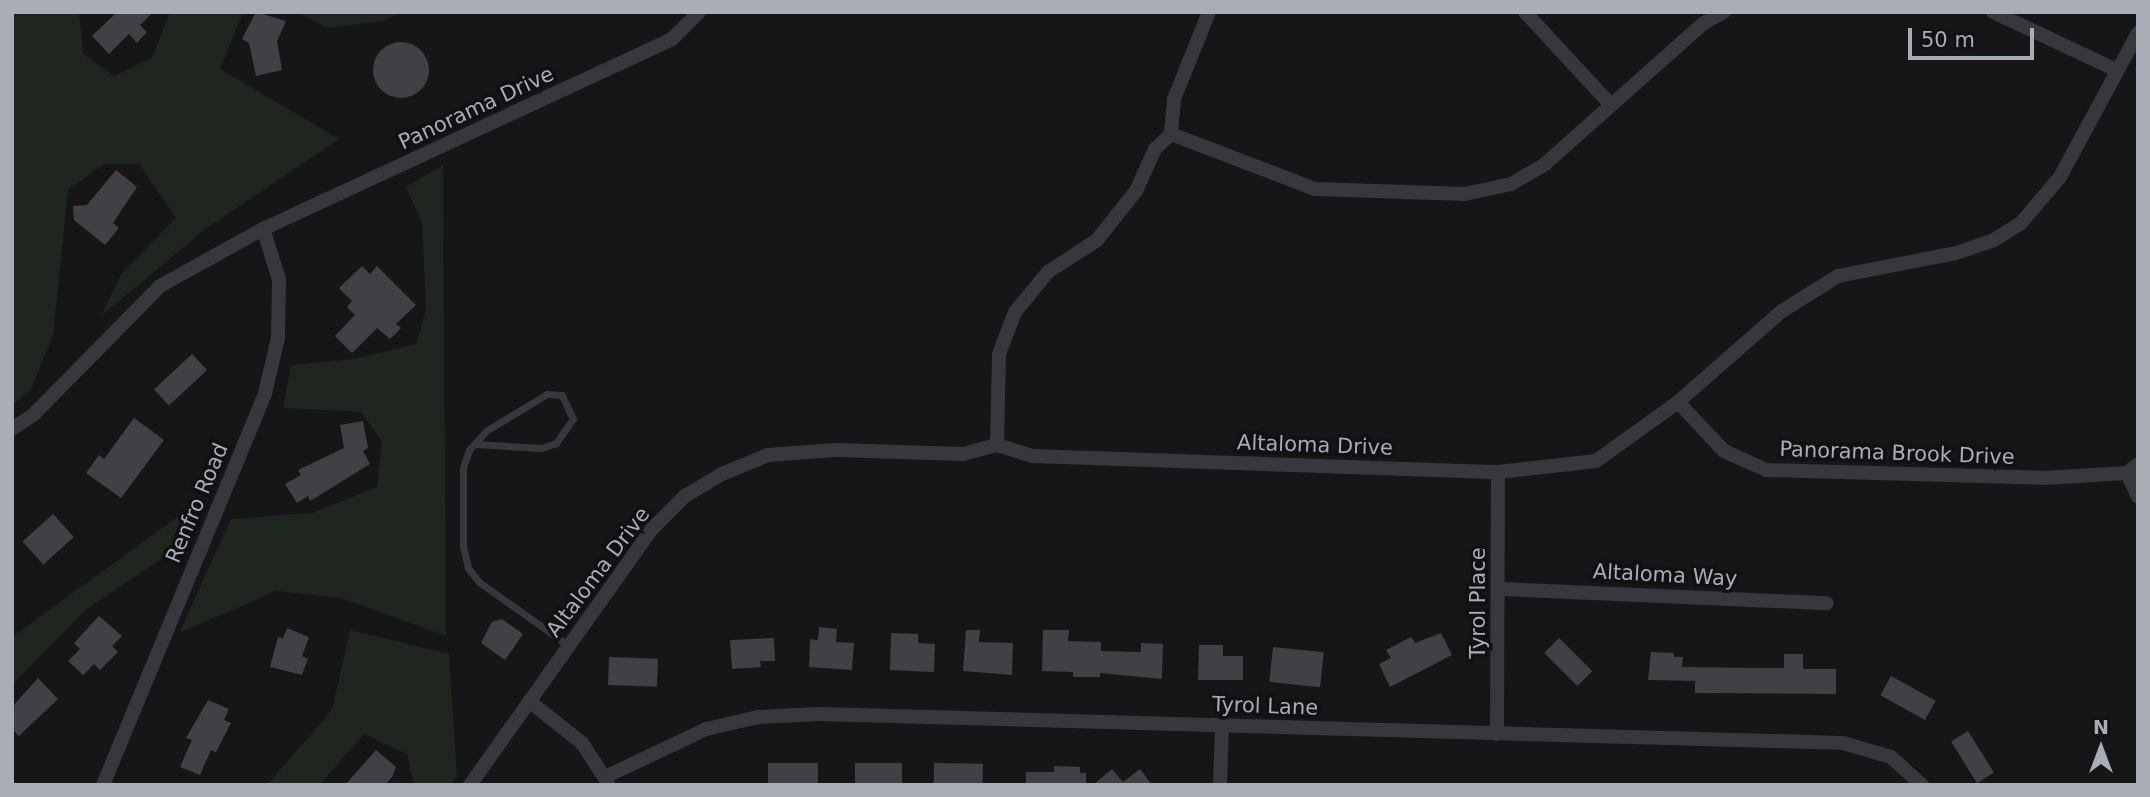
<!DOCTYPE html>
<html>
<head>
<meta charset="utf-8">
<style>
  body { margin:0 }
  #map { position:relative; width:2150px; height:797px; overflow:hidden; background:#161618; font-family:"DejaVu Sans",sans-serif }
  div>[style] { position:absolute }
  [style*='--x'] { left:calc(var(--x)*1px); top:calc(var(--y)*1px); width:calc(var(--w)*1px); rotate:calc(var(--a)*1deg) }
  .green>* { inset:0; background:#1e261f }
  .building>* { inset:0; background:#404145; transform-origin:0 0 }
  .round { border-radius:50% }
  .service>* { height:7px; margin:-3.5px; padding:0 3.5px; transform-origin:3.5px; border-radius:3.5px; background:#37383d }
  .minor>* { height:14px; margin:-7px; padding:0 7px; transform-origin:7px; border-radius:7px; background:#37383d }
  span { translate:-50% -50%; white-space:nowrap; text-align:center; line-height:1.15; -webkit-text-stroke:7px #111113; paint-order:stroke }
  .street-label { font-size:21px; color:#a8adb8 }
  .frame { position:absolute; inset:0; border:14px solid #a8adb8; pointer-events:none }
  .north { position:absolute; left:2066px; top:713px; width:70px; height:70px; -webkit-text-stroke:5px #111113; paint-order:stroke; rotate:0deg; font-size:19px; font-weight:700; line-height:28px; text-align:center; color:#a8adb8 }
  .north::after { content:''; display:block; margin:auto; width:24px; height:32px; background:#a8adb8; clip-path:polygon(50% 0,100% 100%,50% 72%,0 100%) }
  .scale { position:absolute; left:1908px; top:28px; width:126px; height:32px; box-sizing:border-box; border:4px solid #a8adb8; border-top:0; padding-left:9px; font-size:21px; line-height:24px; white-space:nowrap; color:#a8adb8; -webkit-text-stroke:5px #111113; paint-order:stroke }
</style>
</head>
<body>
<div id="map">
  <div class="green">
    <i style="clip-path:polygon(12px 12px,79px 12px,83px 54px,114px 76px,152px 58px,170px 12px,243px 12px,220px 69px,339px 139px,204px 230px,101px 316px,122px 273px,176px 218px,139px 164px,104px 164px,68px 190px,53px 335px,31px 389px,12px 406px)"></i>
    <i style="clip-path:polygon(297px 12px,401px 12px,384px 21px,327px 28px)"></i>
    <i style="clip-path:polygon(443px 165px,446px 636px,341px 598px,276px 591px,179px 633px,231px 519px,312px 513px,377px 487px,382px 441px,361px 412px,283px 408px,291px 365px,354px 359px,416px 344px,426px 310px,422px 223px,406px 187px)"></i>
    <i style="clip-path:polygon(194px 505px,179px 547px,85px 610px,12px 685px,12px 637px)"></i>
    <i style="clip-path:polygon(350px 630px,449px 654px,457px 775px,450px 785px,414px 785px,407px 754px,364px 734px,319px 785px,267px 785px,332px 710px)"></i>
  </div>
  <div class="building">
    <i style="clip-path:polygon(117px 12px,153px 12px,140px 25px,147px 32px,137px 43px,129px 34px,109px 54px,92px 36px)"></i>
    <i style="clip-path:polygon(256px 12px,286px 21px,277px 41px,282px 70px,256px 76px,249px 43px,242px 39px)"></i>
    <i class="round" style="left:373px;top:42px;width:56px;height:56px"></i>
    <i style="clip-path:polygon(116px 170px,137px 187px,113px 223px,119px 228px,105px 245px,74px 220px,73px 206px,87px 205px)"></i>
    <i style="clip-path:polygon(362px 266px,370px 274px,377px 266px,416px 305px,396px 324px,401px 328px,390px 339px,377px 328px,352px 353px,335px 336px,355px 315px,347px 307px,352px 301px,339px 288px)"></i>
    <i style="left:192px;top:354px;width:22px;height:52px;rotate:47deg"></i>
    <i style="clip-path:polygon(134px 418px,164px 440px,121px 498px,86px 473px,99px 455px,104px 459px)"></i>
    <i style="clip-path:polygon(363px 421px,368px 448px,363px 451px,370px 464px,310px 501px,308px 496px,297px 503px,285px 484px,301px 475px,298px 470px,344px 448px,340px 425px)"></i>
    <i style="left:53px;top:514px;width:31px;height:41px;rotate:48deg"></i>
    <i style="clip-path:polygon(99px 616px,122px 636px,112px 646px,118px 652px,100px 670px,94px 664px,83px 675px,68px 661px,80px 649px,74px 643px)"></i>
    <i style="clip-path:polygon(502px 619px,523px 634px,505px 660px,481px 643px,492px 622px)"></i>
    <i style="clip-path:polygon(819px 627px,837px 629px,836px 642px,854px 643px,852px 670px,809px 667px,810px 639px,818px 640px)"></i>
    <i style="clip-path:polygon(287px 628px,309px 637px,302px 656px,308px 659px,302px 675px,270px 667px,278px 637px,283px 638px)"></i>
    <i style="clip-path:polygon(966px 630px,980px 630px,979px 642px,1013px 643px,1012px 675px,963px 671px)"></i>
    <i style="clip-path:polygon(1043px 630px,1069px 630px,1068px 641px,1101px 642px,1101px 651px,1141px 652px,1141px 643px,1163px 644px,1162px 679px,1100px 673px,1100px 677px,1073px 677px,1073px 672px,1042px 671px)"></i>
    <i style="clip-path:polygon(891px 633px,918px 634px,918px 643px,935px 644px,934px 672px,890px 670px)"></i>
    <i style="clip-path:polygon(1441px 633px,1452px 655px,1390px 687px,1379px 664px,1391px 658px,1386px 650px,1411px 637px,1415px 643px)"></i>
    <i style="clip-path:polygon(774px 638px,775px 661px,760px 661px,761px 667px,732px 669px,730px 640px)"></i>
    <i style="left:1559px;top:638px;width:47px;height:21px;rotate:45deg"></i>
    <i style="clip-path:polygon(1199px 645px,1223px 645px,1223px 656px,1243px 656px,1243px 680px,1198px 680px)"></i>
    <i style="left:1273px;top:647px;width:51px;height:35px;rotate:6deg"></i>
    <i style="clip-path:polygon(1651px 652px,1674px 653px,1674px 657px,1683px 657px,1682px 667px,1759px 668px,1784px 668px,1784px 654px,1803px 654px,1803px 669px,1836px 669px,1836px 694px,1695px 693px,1695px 681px,1648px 680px)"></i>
    <i style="left:609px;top:657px;width:49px;height:28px;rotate:2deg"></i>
    <i style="left:1891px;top:676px;width:51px;height:22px;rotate:29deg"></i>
    <i style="clip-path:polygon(38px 678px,58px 699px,19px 736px,12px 729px,12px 707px)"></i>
    <i style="clip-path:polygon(208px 700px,229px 709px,224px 720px,231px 723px,216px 752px,211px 750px,200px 775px,180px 767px,192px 740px,186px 738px)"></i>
    <i style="left:1968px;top:731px;width:49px;height:20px;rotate:58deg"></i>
    <i style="clip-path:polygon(376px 750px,396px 767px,392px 777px,385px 785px,345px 785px)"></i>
    <i style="left:768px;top:763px;width:50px;height:22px"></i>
    <i style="left:855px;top:763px;width:47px;height:22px"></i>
    <i style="left:934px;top:763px;width:49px;height:22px;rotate:1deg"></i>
    <i style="clip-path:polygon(1054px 766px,1080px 767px,1080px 773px,1086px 773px,1086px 785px,1026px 785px,1026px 772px,1054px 772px)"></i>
    <i style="clip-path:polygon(1112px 769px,1123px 782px,1140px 769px,1152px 785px,1093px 785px)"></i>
  </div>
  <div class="service">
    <i style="--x:475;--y:444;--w:66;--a:3.5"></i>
    <i style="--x:541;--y:448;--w:16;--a:-18"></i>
    <i style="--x:556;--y:443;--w:29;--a:-55"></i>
    <i style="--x:573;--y:419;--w:26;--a:-115"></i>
    <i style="--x:562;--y:395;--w:15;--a:-176"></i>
    <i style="--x:547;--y:394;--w:71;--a:148.8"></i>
    <i style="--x:486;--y:431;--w:25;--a:132"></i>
    <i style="--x:469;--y:450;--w:18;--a:109"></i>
    <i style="--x:463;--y:467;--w:79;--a:90"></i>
    <i style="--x:463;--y:546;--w:23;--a:77"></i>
    <i style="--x:468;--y:568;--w:18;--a:52"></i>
    <i style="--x:479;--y:582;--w:110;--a:35.4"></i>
  </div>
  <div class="minor">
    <i style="--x:1525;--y:12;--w:125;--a:47.3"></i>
    <i style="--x:1993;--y:12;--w:136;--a:25.2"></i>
    <i style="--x:1171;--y:134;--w:154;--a:20.9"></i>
    <i style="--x:1315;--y:189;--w:150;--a:1.9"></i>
    <i style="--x:1465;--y:194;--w:47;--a:-12.3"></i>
    <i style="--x:1511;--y:184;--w:39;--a:-30"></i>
    <i style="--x:1545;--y:164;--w:213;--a:-41.6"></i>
    <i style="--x:1704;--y:23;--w:23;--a:-29"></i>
    <i style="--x:1678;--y:402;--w:67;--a:46.8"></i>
    <i style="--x:1724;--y:451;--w:46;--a:24.3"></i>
    <i style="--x:1766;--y:470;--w:278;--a:1.6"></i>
    <i style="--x:2044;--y:478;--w:83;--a:-3.4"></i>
    <i style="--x:2127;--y:473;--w:14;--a:-39"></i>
    <i style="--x:12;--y:429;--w:25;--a:-34"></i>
    <i style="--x:33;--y:415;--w:181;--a:-45.4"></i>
    <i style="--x:160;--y:286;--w:118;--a:-29"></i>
    <i style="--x:263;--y:229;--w:451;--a:-24.9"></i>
    <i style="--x:672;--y:39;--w:38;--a:-45"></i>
    <i style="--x:997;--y:445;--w:91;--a:-88.7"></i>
    <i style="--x:999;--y:354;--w:45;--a:-69.1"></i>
    <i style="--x:1015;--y:312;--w:52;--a:-50.5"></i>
    <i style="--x:1048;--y:272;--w:59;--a:-33.1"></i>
    <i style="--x:1097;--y:240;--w:63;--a:-51.5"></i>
    <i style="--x:1136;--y:191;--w:46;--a:-65.7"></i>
    <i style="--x:1155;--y:149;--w:22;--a:-43"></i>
    <i style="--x:1171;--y:134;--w:35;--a:-85"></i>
    <i style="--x:1174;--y:99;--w:94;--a:-68.1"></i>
    <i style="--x:2127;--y:473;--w:26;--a:65"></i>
    <i style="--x:1501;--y:589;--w:326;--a:2.5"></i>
    <i style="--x:529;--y:701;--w:68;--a:38.4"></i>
    <i style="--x:582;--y:743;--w:48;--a:57"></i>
    <i style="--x:1497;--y:734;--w:262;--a:-89.8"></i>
    <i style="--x:605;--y:777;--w:112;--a:-25.4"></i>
    <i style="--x:706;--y:729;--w:53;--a:-13"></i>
    <i style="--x:758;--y:717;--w:62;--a:-2.8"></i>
    <i style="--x:820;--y:714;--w:1023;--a:1.62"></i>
    <i style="--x:1843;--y:743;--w:50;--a:16.3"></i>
    <i style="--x:1891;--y:757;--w:42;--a:42.1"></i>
    <i style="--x:103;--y:785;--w:424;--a:-67.5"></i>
    <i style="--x:265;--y:393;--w:57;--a:-76.7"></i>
    <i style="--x:278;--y:338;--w:59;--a:-89"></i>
    <i style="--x:279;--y:279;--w:52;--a:-107.7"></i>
    <i style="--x:470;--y:785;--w:314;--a:-54.6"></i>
    <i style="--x:652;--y:529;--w:47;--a:-45"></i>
    <i style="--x:685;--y:496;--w:43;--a:-30.7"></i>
    <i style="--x:722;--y:474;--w:50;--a:-22.4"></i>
    <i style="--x:768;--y:455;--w:67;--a:-4.3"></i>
    <i style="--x:835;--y:450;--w:128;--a:1.8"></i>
    <i style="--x:963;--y:454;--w:35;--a:-15"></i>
    <i style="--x:997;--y:445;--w:38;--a:17"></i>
    <i style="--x:1033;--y:456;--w:465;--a:2"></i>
    <i style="--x:1498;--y:472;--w:99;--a:-6.4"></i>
    <i style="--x:1596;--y:461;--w:101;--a:-35.7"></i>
    <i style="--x:1678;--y:402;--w:138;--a:-41.2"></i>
    <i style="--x:1782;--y:311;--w:66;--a:-32"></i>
    <i style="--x:1838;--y:276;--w:120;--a:-11"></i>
    <i style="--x:1956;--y:253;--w:40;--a:-18.9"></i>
    <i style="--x:1994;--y:240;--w:32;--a:-32"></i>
    <i style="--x:2021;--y:223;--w:60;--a:-49.7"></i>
    <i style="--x:2060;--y:177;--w:164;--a:-61.6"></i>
    <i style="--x:1220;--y:785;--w:59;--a:-88.1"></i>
  </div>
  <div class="street-label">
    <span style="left:476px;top:108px;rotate:-25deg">Panorama Drive</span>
    <span style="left:1315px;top:445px;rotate:2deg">Altaloma Drive</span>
    <span style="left:1897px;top:453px;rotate:2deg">Panorama Brook Drive</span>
    <span style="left:197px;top:503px;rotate:-67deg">Renfro Road</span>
    <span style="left:598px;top:572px;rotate:-53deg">Altaloma Drive</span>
    <span style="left:1665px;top:575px;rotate:3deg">Altaloma Way</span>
    <span style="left:1478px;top:603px;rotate:-90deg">Tyrol Place</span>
    <span style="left:1265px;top:706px;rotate:2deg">Tyrol Lane</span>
  </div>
  <div class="frame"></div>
  <div class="north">N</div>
  <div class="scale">50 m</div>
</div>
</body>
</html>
